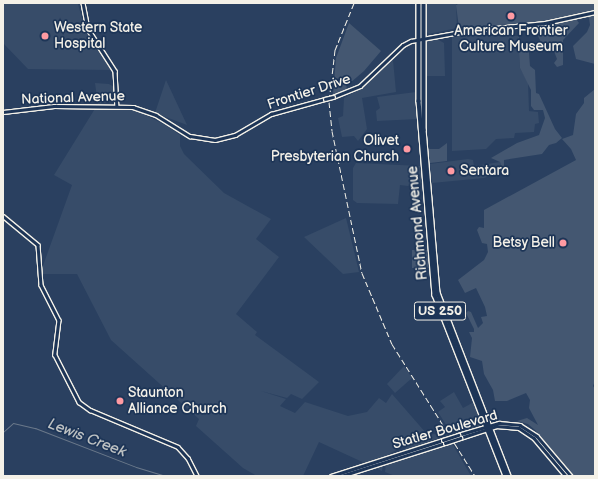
<!DOCTYPE html>
<html>
<head>
<meta charset="utf-8">
<style>
  body { margin:0 }
  #map { position:relative; width:598px; height:479px; overflow:hidden; background:#2a4060; font-family:"Balsamiq Sans",sans-serif }
  div>[style] { position:absolute }
  [style*='--x'] { left:calc(var(--x)*1px); top:calc(var(--y)*1px); width:calc(var(--w)*1px); rotate:calc(var(--a)*1deg) }
  .built>* { inset:0; background:#374c69 }
  .green>* { inset:0; background:#445771; transform-origin:0 0 }
  .stream>* { height:1px; margin:-0.5px; padding:0 0.5px; transform-origin:0.5px; border-radius:0.5px; background:#6a788a }
  .roads { filter:drop-shadow(1px 0 #f4f1e8) drop-shadow(-1px 0 #f4f1e8) drop-shadow(0 1px #f4f1e8) drop-shadow(0 -1px #f4f1e8) }
  .secondary>* { height:2.5px; margin:-1.25px; padding:0 1.25px; transform-origin:1.25px; border-radius:1.25px; background:#1d3557 }
  .primary>* { height:3.5px; margin:-1.75px; padding:0 1.75px; transform-origin:1.75px; border-radius:1.75px; background:#1d3557 }
  .rail>* { height:1px; margin-top:-0.5px; transform-origin:0; background:repeating-linear-gradient(90deg,#f4f1e8 0 6px,transparent 0 9px) }
  .bridges { filter:drop-shadow(1px 0 #f4f1e8) drop-shadow(-1px 0 #f4f1e8) drop-shadow(0 1px #f4f1e8) drop-shadow(0 -1px #f4f1e8) }
  .secondary-bridge>* { height:2.5px; margin:-1.25px; padding:0 1.25px; transform-origin:1.25px; border-radius:1.25px; background:#1d3557 }
  .dots>* { width:11px; height:11px; translate:-50% -50%; box-sizing:border-box; border:2px solid #1d3557; border-radius:50% }
  span { translate:-50% -50%; white-space:nowrap; text-align:center; line-height:1.15; -webkit-text-stroke:3.5px #1d3557; paint-order:stroke }
  .shield-label span { padding:1px 3px; background:#1d3557; border:1px solid; border-radius:3px; -webkit-text-stroke-width:0 }
  .shield-label { font-size:13px; color:#f4f1e8; font-weight:700 }
  .poi-label { font-size:14px; color:#f4f1e8 }
  .left { translate:0 -50%; text-align:left }
  .right { translate:-100% -50%; text-align:right }
  .street-label { font-size:14px; color:#f4f1e8 }
  .water-label { font-size:15px; color:#bdc1c2; font-style:italic }
  .frame { position:absolute; inset:0; border:4px solid #f4f1e8; pointer-events:none }
</style>
</head>
<body>
<div id="map">
  <div class="built">
    <i style="clip-path:polygon(3px 3px,78px 4px,86px 33px,111px 70px,28px 69px,3px 43px)"></i>
    <i style="clip-path:polygon(426px 3px,456px 3px,457px 28px,429px 34px,426px 31px)"></i>
    <i style="clip-path:polygon(452px 36px,518px 36px,520px 68px,528px 82px,529px 111px,538px 112px,539px 123px,535px 124px,534px 132px,515px 133px,514px 138px,496px 139px,486px 149px,452px 151px)"></i>
    <i style="clip-path:polygon(437px 39px,444px 43px,445px 76px,426px 76px,427px 41px)"></i>
    <i style="clip-path:polygon(393px 60px,396px 92px,362px 98px,367px 129px,358px 141px,354px 136px,342px 137px,338px 118px,343px 116px,344px 98px,361px 89px)"></i>
    <i style="clip-path:polygon(166px 80px,187px 125px,155px 113px)"></i>
    <i style="clip-path:polygon(95px 83px,109px 84px,114px 87px,114px 101px,98px 104px)"></i>
    <i style="clip-path:polygon(416px 92px,418px 119px,377px 121px,376px 111px,380px 108px,377px 97px)"></i>
    <i style="clip-path:polygon(96px 107px,134px 109px,165px 125px,180px 135px,180px 146px,184px 154px,224px 193px,271px 219px,256px 239px,279px 257px,236px 314px,257px 332px,255px 335px,319px 382px,302px 399px,291px 394px,287px 398px,261px 391px,286px 399px,280px 406px,295px 413px,305px 402px,348px 416px,367px 412px,379px 398px,386px 403px,392px 394px,426px 433px,384px 457px,382px 471px,319px 442px,303px 476px,257px 476px,243px 468px,196px 426px,199px 419px,111px 340px,77px 274px,40px 274px,72px 185px,54px 175px)"></i>
    <i style="clip-path:polygon(468px 159px,473px 160px,474px 166px,500px 162px,503px 171px,484px 178px,432px 183px,430px 164px)"></i>
    <i style="clip-path:polygon(356px 163px,421px 166px,423px 183px,408px 186px,400px 185px,398px 204px,357px 203px,353px 200px,353px 168px)"></i>
    <i style="clip-path:polygon(346px 218px,359px 272px,343px 274px,304px 237px)"></i>
    <i style="clip-path:polygon(404px 366px,412px 378px,395px 393px,387px 384px)"></i>
    <i style="clip-path:polygon(454px 392px,463px 408px,474px 402px,482px 421px,479px 426px,458px 433px,450px 431px,438px 412px,445px 407px,440px 401px)"></i>
    <i style="clip-path:polygon(434px 434px,442px 437px,399px 453px,421px 437px)"></i>
    <i style="clip-path:polygon(452px 443px,471px 476px,395px 476px,385px 472px,386px 463px)"></i>
  </div>
  <div class="green">
    <i style="clip-path:polygon(460px 3px,595px 3px,595px 10px,538px 22px,459px 28px,456px 5px)"></i>
    <i style="clip-path:polygon(595px 14px,595px 64px,576px 59px,573px 46px,587px 32px,590px 25px,589px 18px,586px 17px)"></i>
    <i style="clip-path:polygon(576px 19px,579px 23px,563px 40px,563px 65px,557px 67px,554px 63px,557px 59px,552px 46px,541px 42px,534px 28px)"></i>
    <i style="clip-path:polygon(349px 23px,381px 51px,364px 71px,350px 83px,346px 83px,347px 90px,333px 94px,336px 58px)"></i>
    <i style="clip-path:polygon(518px 36px,529px 53px,530px 66px,535px 70px,536px 93px,539px 94px,555px 129px,562px 138px,556px 143px,549px 145px,542px 154px,504px 160px,504px 173px,500px 162px,491px 158px,517px 143px,539px 135px,545px 118px,543px 110px,534px 110px,531px 106px,531px 90px,520px 68px)"></i>
    <i style="clip-path:polygon(595px 89px,595px 381px,593px 386px,595px 389px,595px 476px,572px 476px,535px 430px,528px 424px,517px 421px,527px 418px,538px 425px,529px 408px,530px 400px,526px 393px,507px 401px,495px 401px,493px 390px,484px 374px,482px 361px,470px 357px,472px 338px,469px 332px,474px 332px,474px 329px,466px 313px,468px 311px,471px 312px,478px 328px,483px 323px,481px 317px,487px 316px,485px 307px,476px 288px,465px 293px,458px 280px,484px 260px,488px 252px,487px 244px,482px 243px,477px 230px,479px 227px,484px 228px,484px 210px,576px 160px,571px 149px,562px 139px,573px 135px,576px 114px,584px 103px,584px 98px)"></i>
    <i style="clip-path:polygon(447px 143px,447px 161px,430px 163px,428px 149px,439px 149px)"></i>
    <i style="left:412px;top:250px;width:19px;height:18px"></i>
  </div>
  <div class="stream">
    <i style="--x:3;--y:432;--w:13;--a:-42"></i>
    <i style="--x:13;--y:423;--w:23;--a:13"></i>
    <i style="--x:35;--y:428;--w:108;--a:21.1"></i>
    <i style="--x:136;--y:467;--w:31;--a:17"></i>
  </div>
  <div class="roads">
    <div class="secondary">
      <i style="--x:83;--y:3;--w:26;--a:79"></i>
      <i style="--x:88;--y:29;--w:50;--a:57.3"></i>
      <i style="--x:115;--y:71;--w:35;--a:87"></i>
      <i style="--x:333;--y:97;--w:29;--a:-22"></i>
      <i style="--x:360;--y:86;--w:59;--a:-43.6"></i>
      <i style="--x:403;--y:45;--w:9;--a:-27"></i>
      <i style="--x:411;--y:41;--w:56;--a:-10.3"></i>
      <i style="--x:466;--y:31;--w:79;--a:-5.8"></i>
      <i style="--x:545;--y:23;--w:51;--a:-12.4"></i>
      <i style="--x:3;--y:112;--w:51;--a:-6.7"></i>
      <i style="--x:54;--y:106;--w:79;--a:0.7"></i>
      <i style="--x:133;--y:107;--w:24;--a:19"></i>
      <i style="--x:156;--y:115;--w:40;--a:32"></i>
      <i style="--x:190;--y:136;--w:25;--a:9"></i>
      <i style="--x:215;--y:140;--w:21;--a:-14"></i>
      <i style="--x:235;--y:135;--w:42;--a:-30.3"></i>
      <i style="--x:271;--y:114;--w:56;--a:-15.5"></i>
      <i style="--x:3;--y:216;--w:45;--a:39.6"></i>
      <i style="--x:38;--y:245;--w:40;--a:85.7"></i>
      <i style="--x:41;--y:285;--w:39;--a:63"></i>
      <i style="--x:59;--y:320;--w:35;--a:97"></i>
      <i style="--x:55;--y:355;--w:53;--a:62.9"></i>
      <i style="--x:79;--y:402;--w:14;--a:36"></i>
      <i style="--x:90;--y:410;--w:95;--a:22.8"></i>
      <i style="--x:178;--y:447;--w:15;--a:48"></i>
      <i style="--x:188;--y:458;--w:20;--a:63"></i>
      <i style="--x:458;--y:435;--w:43;--a:-16.3"></i>
      <i style="--x:499;--y:423;--w:21;--a:5"></i>
      <i style="--x:520;--y:425;--w:20;--a:33"></i>
      <i style="--x:537;--y:436;--w:52;--a:49.6"></i>
      <i style="--x:460;--y:438;--w:38;--a:-18"></i>
      <i style="--x:496;--y:426;--w:23;--a:5"></i>
      <i style="--x:519;--y:428;--w:18;--a:34"></i>
      <i style="--x:534;--y:438;--w:50;--a:49.9"></i>
      <i style="--x:331;--y:476;--w:118;--a:-17.8"></i>
      <i style="--x:341;--y:476;--w:109;--a:-17.6"></i>
    </div>
    <div class="primary">
      <i style="--x:419;--y:3;--w:98;--a:90"></i>
      <i style="--x:419;--y:101;--w:195;--a:85.3"></i>
      <i style="--x:435;--y:295;--w:194;--a:68.6"></i>
      <i style="--x:424;--y:3;--w:127;--a:90"></i>
      <i style="--x:424;--y:130;--w:164;--a:85.1"></i>
      <i style="--x:438;--y:293;--w:196;--a:68.8"></i>
    </div>
  </div>
  <div class="rail">
    <i style="--x:354;--y:3;--w:51;--a:112"></i>
    <i style="--x:335;--y:50;--w:52;--a:96.6"></i>
    <i style="--x:329;--y:102;--w:29;--a:84"></i>
    <i style="--x:332;--y:131;--w:145;--a:78.1"></i>
    <i style="--x:362;--y:273;--w:77;--a:67.1"></i>
    <i style="--x:392;--y:344;--w:156;--a:57.8"></i>
  </div>
  <div class="bridges">
    <div class="secondary-bridge">
      <i style="--x:325;--y:99;--w:8;--a:-14"></i>
      <i style="--x:443;--y:440;--w:16;--a:-18"></i>
      <i style="--x:445;--y:443;--w:16;--a:-18"></i>
    </div>
  </div>
  <div class="dots">
    <i style="left:511px;top:16px;background:#ff9aa2"></i>
    <i style="left:45px;top:36px;background:#ff9aa2"></i>
    <i style="left:407px;top:149px;background:#ff9aa2"></i>
    <i style="left:451px;top:171px;background:#ff9aa2"></i>
    <i style="left:563px;top:243px;background:#ff9aa2"></i>
    <i style="left:120px;top:401px;background:#ff9aa2"></i>
  </div>
  <div class="shield-label">
    <span style="left:440px;top:311px">US 250</span>
  </div>
  <div class="poi-label">
    <span class="left" style="left:54px;top:36px">Western State<br>Hospital</span>
    <span style="left:511px;top:39px">American Frontier<br>Culture Museum</span>
    <span class="right" style="left:399px;top:149px">Olivet<br>Presbyterian Church</span>
    <span class="left" style="left:460px;top:171px">Sentara</span>
    <span class="right" style="left:555px;top:243px">Betsy Bell</span>
    <span class="left" style="left:128px;top:401px">Staunton<br>Alliance Church</span>
  </div>
  <div class="street-label">
    <span style="left:309px;top:92px;rotate:-18deg">Frontier Drive</span>
    <span style="left:73px;top:98px;rotate:-2deg">National Avenue</span>
    <span style="left:418px;top:223px;rotate:-95deg">Richmond Avenue</span>
    <span style="left:445px;top:430px;rotate:-16deg">Statler Boulevard</span>
  </div>
  <div class="water-label">
    <span style="left:87px;top:438px;rotate:21deg">Lewis Creek</span>
  </div>
  <div class="frame"></div>
</div>
</body>
</html>
